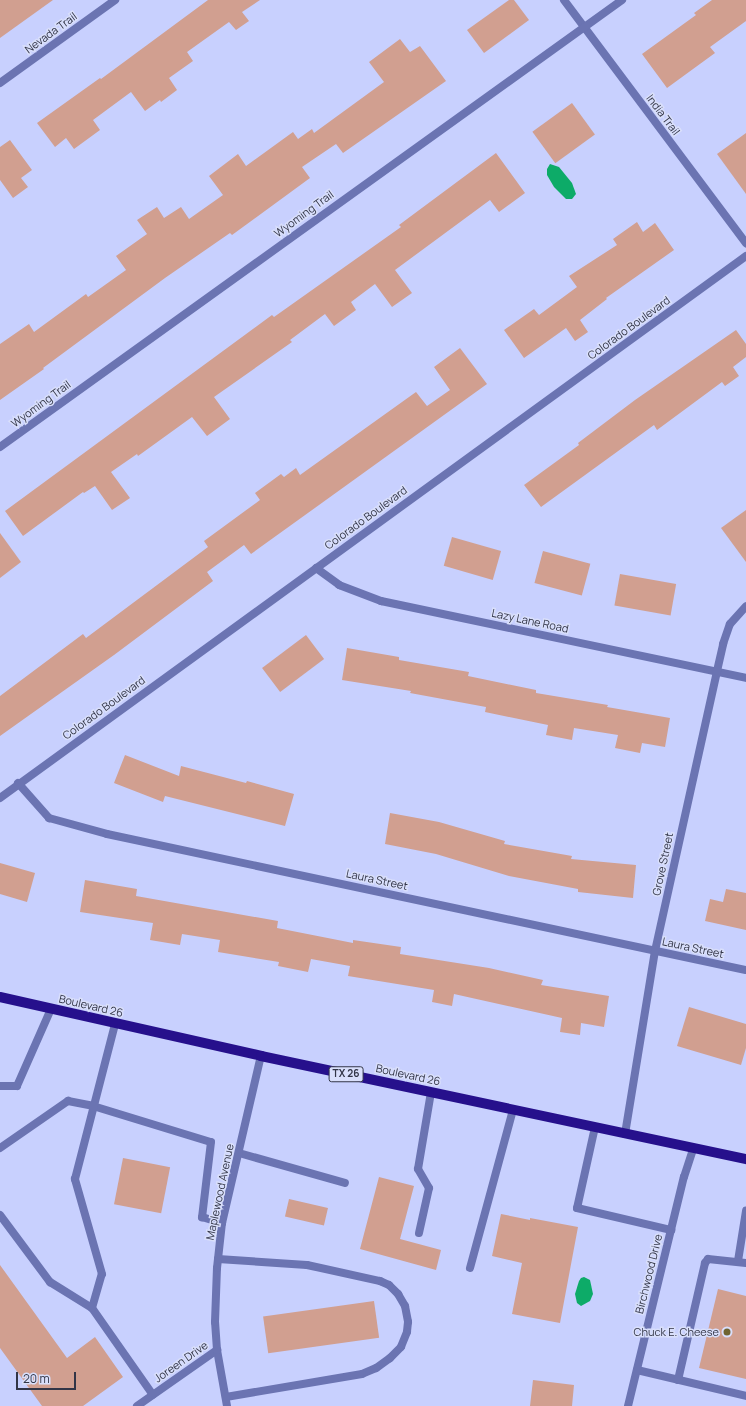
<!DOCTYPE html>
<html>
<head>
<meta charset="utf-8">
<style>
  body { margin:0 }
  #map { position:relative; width:746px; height:1406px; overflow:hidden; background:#c8d0fe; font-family:Manrope,sans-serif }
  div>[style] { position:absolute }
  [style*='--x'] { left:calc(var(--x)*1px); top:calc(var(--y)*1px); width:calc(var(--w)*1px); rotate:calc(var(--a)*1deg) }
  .water>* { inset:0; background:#0dab68 }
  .building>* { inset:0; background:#d19f90; transform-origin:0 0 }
  .service>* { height:8px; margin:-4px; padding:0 4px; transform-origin:4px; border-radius:4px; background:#6b74b2 }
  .minor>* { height:8px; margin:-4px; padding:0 4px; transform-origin:4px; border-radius:4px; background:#6b74b2 }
  .primary>* { height:10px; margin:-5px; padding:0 5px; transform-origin:5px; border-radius:5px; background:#26108c }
  .dots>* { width:11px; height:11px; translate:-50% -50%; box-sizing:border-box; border:2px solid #d9dffb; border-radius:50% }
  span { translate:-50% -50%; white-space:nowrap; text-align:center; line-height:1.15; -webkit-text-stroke:3px #d9dffb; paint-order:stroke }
  .shield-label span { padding:1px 3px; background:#d9dffb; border:1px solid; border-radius:3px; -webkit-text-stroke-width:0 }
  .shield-label { font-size:10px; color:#323547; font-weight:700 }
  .street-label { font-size:11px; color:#323547 }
  .poi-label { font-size:11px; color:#323547 }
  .right { translate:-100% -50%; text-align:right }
  .scale { position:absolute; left:16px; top:1372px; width:60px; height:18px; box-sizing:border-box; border:2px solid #323547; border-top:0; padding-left:5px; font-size:12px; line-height:14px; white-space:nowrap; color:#323547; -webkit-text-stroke:3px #d9dffb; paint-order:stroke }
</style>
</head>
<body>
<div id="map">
  <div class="water">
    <i style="clip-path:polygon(550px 164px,559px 167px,572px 183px,576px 194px,572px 199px,566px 199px,554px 187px,547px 175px,547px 169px)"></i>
    <i style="clip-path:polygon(584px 1277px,590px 1280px,593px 1294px,590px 1301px,581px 1306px,577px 1303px,575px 1294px,579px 1281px,581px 1278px)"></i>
  </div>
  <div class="building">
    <i style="clip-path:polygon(0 0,53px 0,0 38px)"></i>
    <i style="clip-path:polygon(208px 0,260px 0,242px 12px,249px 21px,236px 30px,229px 22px,187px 52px,193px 61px,169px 78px,177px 90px,161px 102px,160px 100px,145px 111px,131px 92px,93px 120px,100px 130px,74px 149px,66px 138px,55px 147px,37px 123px,100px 78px,101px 79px)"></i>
    <i style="clip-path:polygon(509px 0,514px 0,529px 20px,484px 53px,467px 30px)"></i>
    <i style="clip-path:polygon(712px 0,746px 0,746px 21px,710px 47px,715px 53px,667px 88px,642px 54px,696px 15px,694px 13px)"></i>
    <i style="clip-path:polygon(400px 39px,410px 52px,420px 46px,446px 81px,343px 153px,336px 144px,302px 167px,310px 178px,232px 235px,230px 233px,165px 278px,43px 368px,44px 369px,0 400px,0 344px,29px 324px,34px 332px,86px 294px,88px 297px,126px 270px,116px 256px,147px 234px,137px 220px,157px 207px,164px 218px,181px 207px,189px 219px,223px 195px,209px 176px,238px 154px,246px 166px,293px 132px,298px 139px,312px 129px,314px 133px,384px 82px,369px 62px)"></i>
    <i style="left:572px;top:103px;width:39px;height:49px;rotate:54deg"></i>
    <i style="clip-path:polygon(746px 133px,746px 194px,717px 154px)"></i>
    <i style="clip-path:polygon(10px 140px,32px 170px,21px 178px,28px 187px,13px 198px,0 180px,0 147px)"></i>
    <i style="clip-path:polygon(496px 153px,525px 193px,499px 212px,490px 200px,395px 270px,412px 293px,392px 307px,375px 284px,351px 302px,356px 310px,334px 326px,325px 314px,290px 340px,292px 342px,214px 397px,230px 419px,207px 436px,192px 417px,138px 456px,137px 454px,111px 472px,130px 498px,112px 510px,95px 486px,84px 493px,83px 492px,23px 536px,5px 511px,272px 315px,274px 317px,401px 227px,399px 225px)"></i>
    <i style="clip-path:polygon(637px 222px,643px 232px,655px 223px,674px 250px,606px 298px,607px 299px,580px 320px,588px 332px,575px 341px,566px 328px,524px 358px,504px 330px,534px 309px,539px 315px,577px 287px,569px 276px,617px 245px,613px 239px)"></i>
    <i style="clip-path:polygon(736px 330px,746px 344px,746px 357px,733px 367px,739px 376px,725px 386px,722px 382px,657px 430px,654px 425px,541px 507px,524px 485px,579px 445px,578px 443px,635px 400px)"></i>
    <i style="clip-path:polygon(460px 348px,487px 384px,251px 554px,244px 545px,207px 572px,213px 581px,114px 655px,0 736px,0 696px,83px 634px,86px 638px,208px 547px,204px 541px,260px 500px,255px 493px,281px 474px,284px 477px,296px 468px,300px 475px,416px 392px,427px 406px,450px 390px,434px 367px)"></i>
    <i style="clip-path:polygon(746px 510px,746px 562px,721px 528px)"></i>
    <i style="clip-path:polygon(0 533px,21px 562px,0 578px)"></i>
    <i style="left:452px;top:537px;width:51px;height:30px;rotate:16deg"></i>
    <i style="left:543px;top:551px;width:49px;height:33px;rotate:15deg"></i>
    <i style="left:620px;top:574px;width:57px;height:32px;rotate:10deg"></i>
    <i style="left:306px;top:635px;width:30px;height:55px;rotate:53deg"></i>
    <i style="clip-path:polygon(347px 648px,399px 657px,399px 660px,469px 672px,468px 676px,536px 690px,536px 693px,608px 705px,607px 707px,670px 718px,665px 747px,642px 743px,640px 753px,615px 748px,618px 735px,574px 728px,572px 740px,546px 735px,548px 725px,485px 712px,486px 707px,410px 693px,411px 691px,342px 680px)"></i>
    <i style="clip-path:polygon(125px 755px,179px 776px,181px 766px,246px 783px,247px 781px,294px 794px,285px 826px,165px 796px,163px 802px,114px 783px)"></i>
    <i style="clip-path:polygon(390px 813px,439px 822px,505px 841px,504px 844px,572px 856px,571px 859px,636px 865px,633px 898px,578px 892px,578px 889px,509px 876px,436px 854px,385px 844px)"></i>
    <i style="clip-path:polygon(0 863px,35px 873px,27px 902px,0 894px)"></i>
    <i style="clip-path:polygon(85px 880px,137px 889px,136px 896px,278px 921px,277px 928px,353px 943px,353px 940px,401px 947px,400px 954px,489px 968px,543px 980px,541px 985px,609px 996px,604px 1027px,581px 1023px,580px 1035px,560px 1032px,562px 1018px,454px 994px,452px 1006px,432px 1002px,434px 990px,348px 976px,350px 966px,311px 959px,308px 972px,278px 966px,279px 962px,218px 952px,220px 940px,182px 934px,180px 945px,150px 940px,153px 923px,80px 912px)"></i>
    <i style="clip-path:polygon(726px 889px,746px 893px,746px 930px,705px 921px,710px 899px,723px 902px)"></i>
    <i style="clip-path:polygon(689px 1007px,746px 1024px,746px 1048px,741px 1065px,677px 1046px)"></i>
    <i style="left:123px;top:1158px;width:48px;height:47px;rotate:11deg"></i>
    <i style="clip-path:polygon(379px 1177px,414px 1186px,400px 1239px,441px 1250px,436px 1270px,360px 1249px)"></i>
    <i style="left:289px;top:1199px;width:40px;height:18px;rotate:13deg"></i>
    <i style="clip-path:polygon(501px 1214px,530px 1220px,530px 1218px,578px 1227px,560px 1323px,512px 1314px,522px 1263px,492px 1256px)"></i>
    <i style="clip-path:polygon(0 1265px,67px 1358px,95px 1337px,123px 1377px,83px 1406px,42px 1406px,0 1348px)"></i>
    <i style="clip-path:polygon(718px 1289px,746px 1296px,746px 1379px,699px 1368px)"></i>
    <i style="left:374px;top:1301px;width:37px;height:112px;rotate:82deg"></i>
    <i style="clip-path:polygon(533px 1380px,574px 1385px,572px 1406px,530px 1406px)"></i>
  </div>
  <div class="service">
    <i style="--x:0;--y:1086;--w:17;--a:0"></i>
    <i style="--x:17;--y:1086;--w:84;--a:-66.2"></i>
    <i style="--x:595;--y:1127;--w:83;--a:102.5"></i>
    <i style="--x:577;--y:1208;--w:97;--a:13.2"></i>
    <i style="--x:0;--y:1148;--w:83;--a:-34.7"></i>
    <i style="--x:68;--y:1101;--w:25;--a:11"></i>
    <i style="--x:93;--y:1106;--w:123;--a:17"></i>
    <i style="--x:211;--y:1142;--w:76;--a:96.8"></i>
    <i style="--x:202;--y:1217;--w:21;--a:17"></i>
    <i style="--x:239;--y:1153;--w:110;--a:15.8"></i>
    <i style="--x:0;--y:1215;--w:84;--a:53.3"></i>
    <i style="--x:50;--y:1282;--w:49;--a:31.8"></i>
    <i style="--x:92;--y:1308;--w:106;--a:55"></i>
    <i style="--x:419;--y:1233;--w:46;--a:-77.5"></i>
    <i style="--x:429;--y:1188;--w:22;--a:-120"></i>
    <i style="--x:418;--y:1169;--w:78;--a:-80.4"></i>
    <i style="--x:218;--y:1259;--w:89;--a:3.9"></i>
    <i style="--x:307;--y:1265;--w:75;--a:12.4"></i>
    <i style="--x:380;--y:1281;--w:10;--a:24"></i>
    <i style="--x:389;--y:1285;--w:13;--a:45"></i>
    <i style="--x:398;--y:1294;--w:14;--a:60"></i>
    <i style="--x:405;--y:1306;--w:16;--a:79"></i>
    <i style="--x:408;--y:1322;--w:10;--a:96"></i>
    <i style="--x:407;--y:1332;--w:16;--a:112"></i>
    <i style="--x:401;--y:1347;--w:16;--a:135"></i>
    <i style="--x:390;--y:1358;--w:17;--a:144"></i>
    <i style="--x:376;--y:1368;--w:15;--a:157"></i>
    <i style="--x:362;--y:1374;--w:138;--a:170.4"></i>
    <i style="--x:738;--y:1261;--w:51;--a:-80.9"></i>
    <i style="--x:470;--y:1268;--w:164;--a:-74.8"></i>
    <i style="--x:92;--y:1308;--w:35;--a:-74"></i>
    <i style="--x:102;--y:1274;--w:99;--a:-105.9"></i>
    <i style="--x:75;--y:1179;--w:160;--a:-75.5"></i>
    <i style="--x:637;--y:1370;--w:112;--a:13.4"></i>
    <i style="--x:678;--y:1380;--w:120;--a:-77"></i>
    <i style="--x:705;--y:1263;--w:5;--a:-53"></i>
    <i style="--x:708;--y:1259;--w:38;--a:6"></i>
  </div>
  <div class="minor">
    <i style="--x:564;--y:0;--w:304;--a:53.2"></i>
    <i style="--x:0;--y:83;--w:142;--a:-35.8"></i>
    <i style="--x:0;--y:447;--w:766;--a:-35.7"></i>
    <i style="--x:316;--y:568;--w:29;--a:36"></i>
    <i style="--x:339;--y:585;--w:45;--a:20.9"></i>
    <i style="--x:381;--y:601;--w:373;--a:11.9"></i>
    <i style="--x:18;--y:783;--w:47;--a:48.5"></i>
    <i style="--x:49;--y:818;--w:60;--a:15.4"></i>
    <i style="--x:107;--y:834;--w:653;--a:12.02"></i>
    <i style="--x:0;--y:798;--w:922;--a:-36"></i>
    <i style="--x:625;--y:1134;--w:185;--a:-80.7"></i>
    <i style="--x:655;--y:951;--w:287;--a:-77.5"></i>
    <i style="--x:717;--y:671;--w:28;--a:-77"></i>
    <i style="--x:723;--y:644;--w:21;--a:-71"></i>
    <i style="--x:730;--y:624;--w:24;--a:-48"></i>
    <i style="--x:137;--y:1406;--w:98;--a:-35"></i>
    <i style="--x:227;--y:1406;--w:57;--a:-100.1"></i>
    <i style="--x:217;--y:1350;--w:28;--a:-94"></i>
    <i style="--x:215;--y:1322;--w:54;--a:-87.9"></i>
    <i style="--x:217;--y:1268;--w:45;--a:-83.7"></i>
    <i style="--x:222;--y:1223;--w:171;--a:-76.9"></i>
    <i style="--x:628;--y:1406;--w:236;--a:-76.3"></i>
    <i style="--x:684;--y:1177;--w:29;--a:-72"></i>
  </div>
  <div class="primary">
    <i style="--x:0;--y:997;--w:268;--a:12.7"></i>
    <i style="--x:261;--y:1056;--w:496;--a:12"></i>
  </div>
  <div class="dots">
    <i style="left:727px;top:1332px;background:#706431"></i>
  </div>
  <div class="shield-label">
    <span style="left:346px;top:1074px">TX 26</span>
  </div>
  <div class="street-label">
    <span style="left:51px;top:33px;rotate:-36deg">Nevada Trail</span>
    <span style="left:663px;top:115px;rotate:53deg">India Trail</span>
    <span style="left:304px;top:214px;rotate:-36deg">Wyoming Trail</span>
    <span style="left:629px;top:328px;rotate:-36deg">Colorado Boulevard</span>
    <span style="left:41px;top:404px;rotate:-36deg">Wyoming Trail</span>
    <span style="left:366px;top:518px;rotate:-36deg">Colorado Boulevard</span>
    <span style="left:530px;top:621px;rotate:12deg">Lazy Lane Road</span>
    <span style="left:104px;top:708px;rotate:-36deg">Colorado Boulevard</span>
    <span style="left:663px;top:864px;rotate:-78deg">Grove Street</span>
    <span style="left:377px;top:880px;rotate:12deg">Laura Street</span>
    <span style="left:693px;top:948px;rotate:12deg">Laura Street</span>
    <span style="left:91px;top:1006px;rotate:13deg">Boulevard 26</span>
    <span style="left:408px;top:1075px;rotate:12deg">Boulevard 26</span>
    <span style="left:220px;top:1192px;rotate:-78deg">Maplewood Avenue</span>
    <span style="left:649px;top:1274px;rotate:-76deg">Birchwood Drive</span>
    <span style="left:181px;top:1362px;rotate:-35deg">Joreen Drive</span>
  </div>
  <div class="poi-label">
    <span class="right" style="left:719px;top:1332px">Chuck E. Cheese</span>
  </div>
  <div class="scale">20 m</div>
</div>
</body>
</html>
